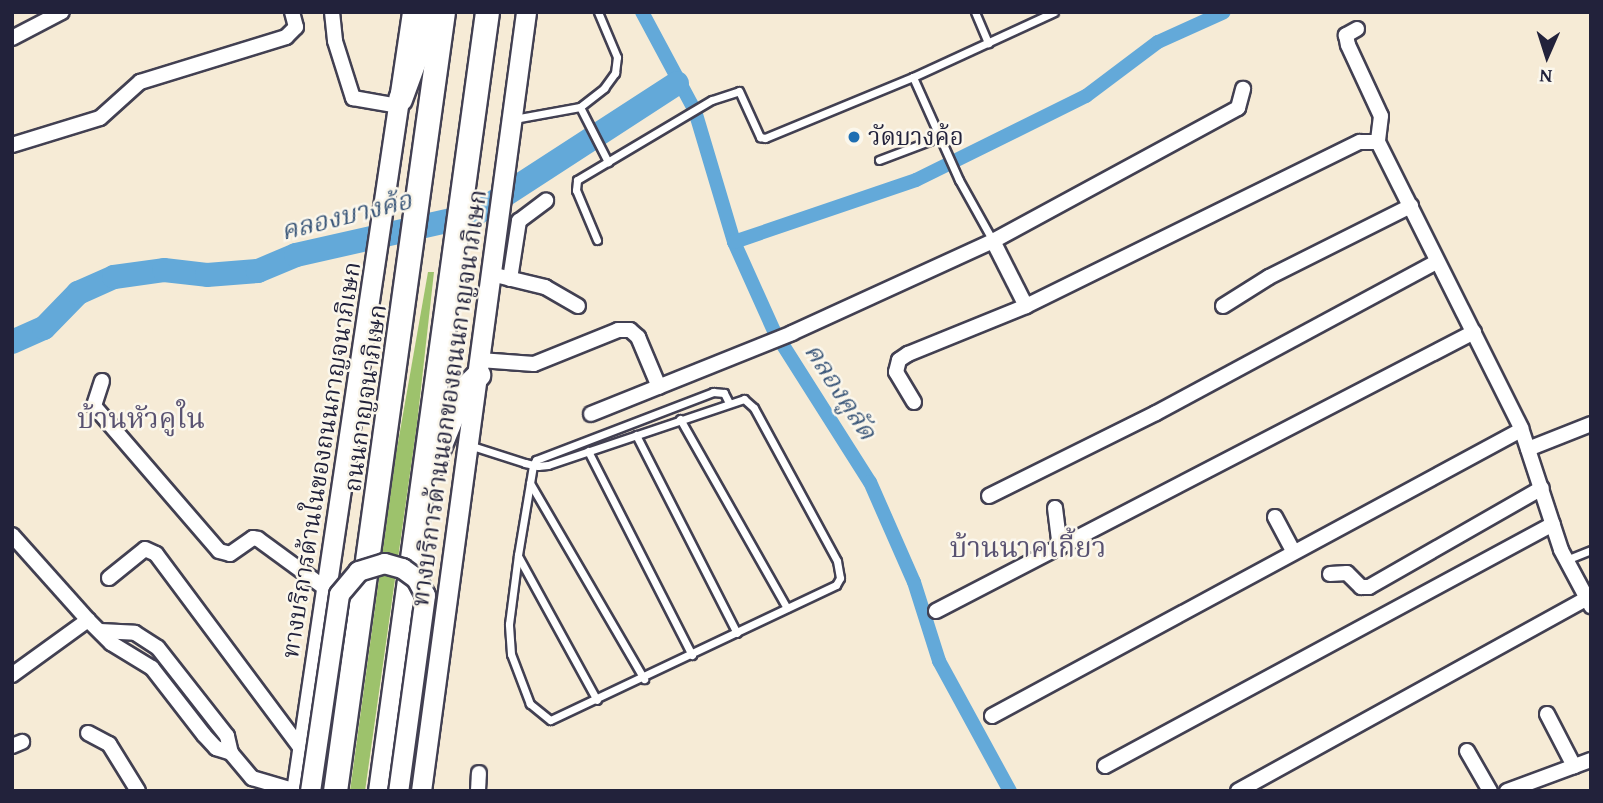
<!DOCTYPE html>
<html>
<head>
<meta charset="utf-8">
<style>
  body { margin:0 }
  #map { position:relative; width:1603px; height:803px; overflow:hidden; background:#f6ebd6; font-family:"Gentium Book Plus","Noto Serif Thai",serif }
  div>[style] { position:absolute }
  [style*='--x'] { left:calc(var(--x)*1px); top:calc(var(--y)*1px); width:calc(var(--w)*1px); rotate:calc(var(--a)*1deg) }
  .green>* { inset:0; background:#9dc26c }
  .canal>* { height:14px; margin:-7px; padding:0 7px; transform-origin:7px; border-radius:7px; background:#63a9d9 }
  .river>* { height:24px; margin:-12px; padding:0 12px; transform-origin:12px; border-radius:12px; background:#63a9d9 }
  .roads { filter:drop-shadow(2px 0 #424052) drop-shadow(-2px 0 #424052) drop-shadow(0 2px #424052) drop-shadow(0 -2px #424052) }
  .service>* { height:7px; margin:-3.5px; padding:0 3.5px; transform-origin:3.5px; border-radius:3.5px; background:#fff }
  .minor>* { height:14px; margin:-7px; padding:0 7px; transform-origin:7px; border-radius:7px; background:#fff }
  .secondary>* { height:19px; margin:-9.5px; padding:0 9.5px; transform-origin:9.5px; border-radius:9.5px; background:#fff }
  .trunk>* { height:23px; margin:-11.5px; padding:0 11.5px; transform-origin:11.5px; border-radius:11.5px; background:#fff }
  .bridges { filter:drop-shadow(2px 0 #424052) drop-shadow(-2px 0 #424052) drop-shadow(0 2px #424052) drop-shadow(0 -2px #424052) }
  .secondary-bridge>* { height:19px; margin:-9.5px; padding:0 9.5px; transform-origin:9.5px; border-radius:9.5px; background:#fff }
  .dots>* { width:19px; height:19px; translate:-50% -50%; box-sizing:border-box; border:4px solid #fbf7ec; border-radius:50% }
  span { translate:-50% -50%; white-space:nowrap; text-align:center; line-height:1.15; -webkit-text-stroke:5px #fbf7ec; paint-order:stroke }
  .poi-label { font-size:24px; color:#22223b }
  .left { translate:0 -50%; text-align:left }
  .street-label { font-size:24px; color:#22223b }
  .water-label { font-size:26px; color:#3c587a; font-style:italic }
  .quarter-label { font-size:28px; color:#595271 }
  .frame { position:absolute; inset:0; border:14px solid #22223b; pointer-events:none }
  .north { position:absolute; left:1512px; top:21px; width:70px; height:70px; -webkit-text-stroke:5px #fbf7ec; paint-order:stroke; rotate:183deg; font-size:19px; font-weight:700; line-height:28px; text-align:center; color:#22223b }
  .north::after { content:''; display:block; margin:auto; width:24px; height:32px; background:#22223b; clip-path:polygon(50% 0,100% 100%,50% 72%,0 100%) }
</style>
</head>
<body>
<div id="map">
  <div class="green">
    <i style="clip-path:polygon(428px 272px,434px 272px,417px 424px,365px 791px,350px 791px,396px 454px)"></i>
  </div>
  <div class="canal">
    <i style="--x:642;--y:12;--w:112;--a:61.8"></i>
    <i style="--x:695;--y:111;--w:137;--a:73.4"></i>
    <i style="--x:734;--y:242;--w:98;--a:65.8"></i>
    <i style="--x:774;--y:331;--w:179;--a:57.6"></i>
    <i style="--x:870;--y:482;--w:109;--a:66.3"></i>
    <i style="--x:914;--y:582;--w:83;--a:72.4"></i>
    <i style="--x:939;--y:661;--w:148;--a:61.4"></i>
    <i style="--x:734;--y:242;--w:192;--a:-18.8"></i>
    <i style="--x:916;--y:180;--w:190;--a:-26.3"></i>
    <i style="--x:1086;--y:96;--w:90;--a:-36.9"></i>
    <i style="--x:1158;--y:42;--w:72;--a:-24.4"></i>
  </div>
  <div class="river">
    <i style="--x:12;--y:342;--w:35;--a:-24"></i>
    <i style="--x:44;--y:328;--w:49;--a:-45.8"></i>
    <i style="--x:78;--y:293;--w:39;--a:-24"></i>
    <i style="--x:114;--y:277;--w:50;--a:-8"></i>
    <i style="--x:164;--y:270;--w:43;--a:6.6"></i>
    <i style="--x:207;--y:275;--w:51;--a:-4.5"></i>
    <i style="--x:258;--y:271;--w:41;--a:-22.8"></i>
    <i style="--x:296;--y:255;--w:182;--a:-12.7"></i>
    <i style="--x:474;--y:215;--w:242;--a:-33"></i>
  </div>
  <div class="roads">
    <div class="service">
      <i style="--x:975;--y:12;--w:34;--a:67"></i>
      <i style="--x:580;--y:107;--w:62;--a:63"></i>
      <i style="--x:514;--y:119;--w:67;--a:-10.3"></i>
      <i style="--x:580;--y:107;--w:31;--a:-38"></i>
      <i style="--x:604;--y:88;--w:19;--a:-54"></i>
      <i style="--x:615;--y:73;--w:16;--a:-83"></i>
      <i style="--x:617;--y:57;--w:49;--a:-112.9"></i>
      <i style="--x:879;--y:160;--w:65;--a:-20.7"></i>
      <i style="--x:597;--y:240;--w:54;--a:-112.8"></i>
      <i style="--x:576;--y:190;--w:10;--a:-84"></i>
      <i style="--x:577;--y:180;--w:157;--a:-30.7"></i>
      <i style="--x:712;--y:100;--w:28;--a:-18"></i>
      <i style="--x:739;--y:91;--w:51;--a:65.5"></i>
      <i style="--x:760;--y:137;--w:5;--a:11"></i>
      <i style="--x:765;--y:138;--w:160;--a:-22.4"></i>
      <i style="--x:993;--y:241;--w:70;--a:-119.1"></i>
      <i style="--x:959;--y:180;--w:113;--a:-114.1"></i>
      <i style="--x:913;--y:77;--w:155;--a:-24.7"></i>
      <i style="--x:680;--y:419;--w:217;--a:60.5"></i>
      <i style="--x:636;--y:435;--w:222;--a:63"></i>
      <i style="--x:469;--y:445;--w:59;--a:17.8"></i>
      <i style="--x:525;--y:463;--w:8;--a:14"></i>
      <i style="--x:533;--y:465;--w:5;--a:11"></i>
      <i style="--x:538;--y:466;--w:10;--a:-6"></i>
      <i style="--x:548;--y:465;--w:207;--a:-18.6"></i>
      <i style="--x:744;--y:399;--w:13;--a:42"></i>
      <i style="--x:754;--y:408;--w:174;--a:61.5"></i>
      <i style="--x:837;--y:561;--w:17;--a:80"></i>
      <i style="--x:840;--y:578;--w:8;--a:120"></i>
      <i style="--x:836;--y:585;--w:316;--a:154.7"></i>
      <i style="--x:550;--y:720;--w:26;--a:-141"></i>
      <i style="--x:530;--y:704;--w:53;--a:-110.8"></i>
      <i style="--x:511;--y:654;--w:30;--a:-94"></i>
      <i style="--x:509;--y:624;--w:70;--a:-82.6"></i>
      <i style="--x:518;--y:555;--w:91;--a:-80.5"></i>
      <i style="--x:533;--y:465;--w:6;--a:-59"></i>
      <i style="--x:536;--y:460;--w:190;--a:-21"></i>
      <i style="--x:713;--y:392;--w:11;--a:5"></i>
      <i style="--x:724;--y:393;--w:11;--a:63"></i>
      <i style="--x:588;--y:451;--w:229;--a:63"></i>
      <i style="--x:530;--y:483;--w:227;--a:59.8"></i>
      <i style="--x:518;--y:556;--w:164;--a:61.3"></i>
      <i style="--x:1566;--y:560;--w:27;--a:-22"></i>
    </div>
    <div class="minor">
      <i style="--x:332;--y:12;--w:29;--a:84"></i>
      <i style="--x:335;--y:41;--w:60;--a:72.5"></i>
      <i style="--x:353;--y:98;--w:47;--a:9.9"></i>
      <i style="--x:1357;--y:29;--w:13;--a:151"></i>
      <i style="--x:1346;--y:35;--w:10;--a:79"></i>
      <i style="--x:1348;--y:45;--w:78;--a:65.1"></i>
      <i style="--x:1381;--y:116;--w:26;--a:97"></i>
      <i style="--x:1378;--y:142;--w:320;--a:63.4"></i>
      <i style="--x:1521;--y:428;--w:128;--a:71.8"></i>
      <i style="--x:1561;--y:550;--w:64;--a:61.8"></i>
      <i style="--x:12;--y:38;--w:56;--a:-27.5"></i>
      <i style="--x:12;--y:145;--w:92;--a:-17.1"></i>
      <i style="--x:100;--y:118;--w:54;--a:-42"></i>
      <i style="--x:140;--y:82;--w:153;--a:-17.1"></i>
      <i style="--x:286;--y:37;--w:14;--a:-45"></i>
      <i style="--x:296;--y:27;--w:16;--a:-105"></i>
      <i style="--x:993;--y:241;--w:73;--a:63.1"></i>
      <i style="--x:491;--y:274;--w:56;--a:13.5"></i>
      <i style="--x:545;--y:287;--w:38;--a:30"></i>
      <i style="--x:510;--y:279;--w:59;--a:-81.2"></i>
      <i style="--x:519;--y:221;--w:34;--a:-37"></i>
      <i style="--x:1223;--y:306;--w:54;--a:-32.2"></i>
      <i style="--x:1269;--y:277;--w:159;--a:-26.6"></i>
      <i style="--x:480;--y:360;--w:54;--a:4.2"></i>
      <i style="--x:534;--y:364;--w:91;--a:-22"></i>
      <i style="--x:618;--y:330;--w:12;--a:0"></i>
      <i style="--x:630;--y:330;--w:11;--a:41"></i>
      <i style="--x:638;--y:337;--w:54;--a:67.2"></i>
      <i style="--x:102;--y:381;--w:26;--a:108"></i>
      <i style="--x:94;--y:406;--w:191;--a:49.2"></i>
      <i style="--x:219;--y:551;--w:11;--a:15"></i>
      <i style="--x:230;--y:554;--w:28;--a:-35"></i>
      <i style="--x:253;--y:538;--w:5;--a:11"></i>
      <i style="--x:258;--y:539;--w:83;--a:36.2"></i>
      <i style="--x:914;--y:402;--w:35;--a:-121"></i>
      <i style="--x:896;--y:372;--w:12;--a:-76"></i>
      <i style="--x:899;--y:360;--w:11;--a:-34"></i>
      <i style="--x:908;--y:354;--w:127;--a:-22.1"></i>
      <i style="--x:1026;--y:306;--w:372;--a:-26.2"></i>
      <i style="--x:1360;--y:142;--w:18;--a:0"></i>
      <i style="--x:591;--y:414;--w:217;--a:-21.9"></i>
      <i style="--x:792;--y:333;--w:221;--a:-24.6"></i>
      <i style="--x:993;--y:241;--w:279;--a:-28.5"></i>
      <i style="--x:1238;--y:108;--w:20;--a:-75"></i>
      <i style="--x:1528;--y:449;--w:68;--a:-21.6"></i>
      <i style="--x:989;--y:496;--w:186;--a:-26.4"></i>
      <i style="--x:1156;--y:413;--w:318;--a:-28.3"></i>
      <i style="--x:1055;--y:508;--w:40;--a:82.9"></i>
      <i style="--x:1275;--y:517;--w:38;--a:62"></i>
      <i style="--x:12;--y:535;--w:114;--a:48.2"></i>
      <i style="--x:88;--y:620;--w:33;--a:45"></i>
      <i style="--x:111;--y:643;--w:48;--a:31.4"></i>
      <i style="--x:152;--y:668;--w:85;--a:52.2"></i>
      <i style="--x:204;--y:735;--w:18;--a:47"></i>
      <i style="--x:216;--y:748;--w:16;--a:18"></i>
      <i style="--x:1330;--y:574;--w:17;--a:-3"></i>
      <i style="--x:1347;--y:573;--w:20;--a:45"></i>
      <i style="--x:1361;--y:587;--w:8;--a:0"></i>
      <i style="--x:1369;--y:587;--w:199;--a:-29.8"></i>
      <i style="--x:109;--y:578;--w:46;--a:-38.9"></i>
      <i style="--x:145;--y:549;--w:12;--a:24"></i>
      <i style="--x:156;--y:554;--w:244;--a:53.3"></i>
      <i style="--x:936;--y:611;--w:606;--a:-27.41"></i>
      <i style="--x:100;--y:631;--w:35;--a:3"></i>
      <i style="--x:135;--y:633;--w:27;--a:33"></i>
      <i style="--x:158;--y:648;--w:112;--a:51.9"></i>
      <i style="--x:227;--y:736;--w:17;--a:77"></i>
      <i style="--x:231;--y:753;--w:33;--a:50"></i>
      <i style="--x:252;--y:778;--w:46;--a:16.5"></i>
      <i style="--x:12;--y:675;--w:94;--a:-35.9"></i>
      <i style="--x:1547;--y:714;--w:59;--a:62.6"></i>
      <i style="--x:992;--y:716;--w:601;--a:-28.4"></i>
      <i style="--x:88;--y:733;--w:24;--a:28"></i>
      <i style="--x:109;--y:744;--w:55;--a:58.3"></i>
      <i style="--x:12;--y:746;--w:11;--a:-22"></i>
      <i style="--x:1467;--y:751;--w:46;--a:60.1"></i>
      <i style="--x:1105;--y:766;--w:509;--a:-28.38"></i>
      <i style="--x:478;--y:791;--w:18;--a:-87"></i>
      <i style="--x:1238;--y:791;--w:399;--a:-28.9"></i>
      <i style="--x:1507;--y:791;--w:90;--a:-20.3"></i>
    </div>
    <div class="secondary">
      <i style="--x:296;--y:791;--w:788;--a:-81.53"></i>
      <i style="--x:421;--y:791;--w:786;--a:-82.32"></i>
    </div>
    <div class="trunk">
      <i style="--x:400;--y:99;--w:93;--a:-69.8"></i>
      <i style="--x:431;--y:467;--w:82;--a:-67.8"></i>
      <i style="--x:462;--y:391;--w:23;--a:-45"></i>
      <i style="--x:335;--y:791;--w:786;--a:-82.11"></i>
      <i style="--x:380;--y:791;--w:786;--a:-82.18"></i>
    </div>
  </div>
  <div class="bridges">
    <div class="secondary-bridge">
      <i style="--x:310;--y:791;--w:199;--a:-81.6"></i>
      <i style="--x:339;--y:594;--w:30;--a:-50"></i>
      <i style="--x:358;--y:571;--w:27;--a:-17"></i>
      <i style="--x:384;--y:563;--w:19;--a:16"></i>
      <i style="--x:402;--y:568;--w:17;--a:36"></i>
      <i style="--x:416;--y:578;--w:19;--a:62"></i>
      <i style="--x:425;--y:595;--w:198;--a:97.8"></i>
    </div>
  </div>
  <div class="dots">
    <i style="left:854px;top:137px;background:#1f6fb2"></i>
  </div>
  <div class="poi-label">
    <span class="left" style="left:868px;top:137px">วัดบางค้อ</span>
  </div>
  <div class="street-label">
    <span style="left:365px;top:398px;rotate:-82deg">ถนนกาญจนาภิเษก</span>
    <span style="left:449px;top:398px;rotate:-82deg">ทางบริการด้านนอกของถนนกาญจนาภิเษก</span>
    <span style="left:321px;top:460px;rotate:-81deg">ทางบริการด้านในของถนนกาญจนาภิเษก</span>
  </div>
  <div class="water-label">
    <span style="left:346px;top:215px;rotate:-14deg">คลองบางค้อ</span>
    <span style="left:841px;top:391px;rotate:57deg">คลองคูลัด</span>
  </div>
  <div class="quarter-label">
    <span style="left:141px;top:418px">บ้านหัวคูใน</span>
    <span style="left:1028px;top:547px">บ้านนาคเกี้ยว</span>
  </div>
  <div class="frame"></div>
  <div class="north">N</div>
</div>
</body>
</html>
